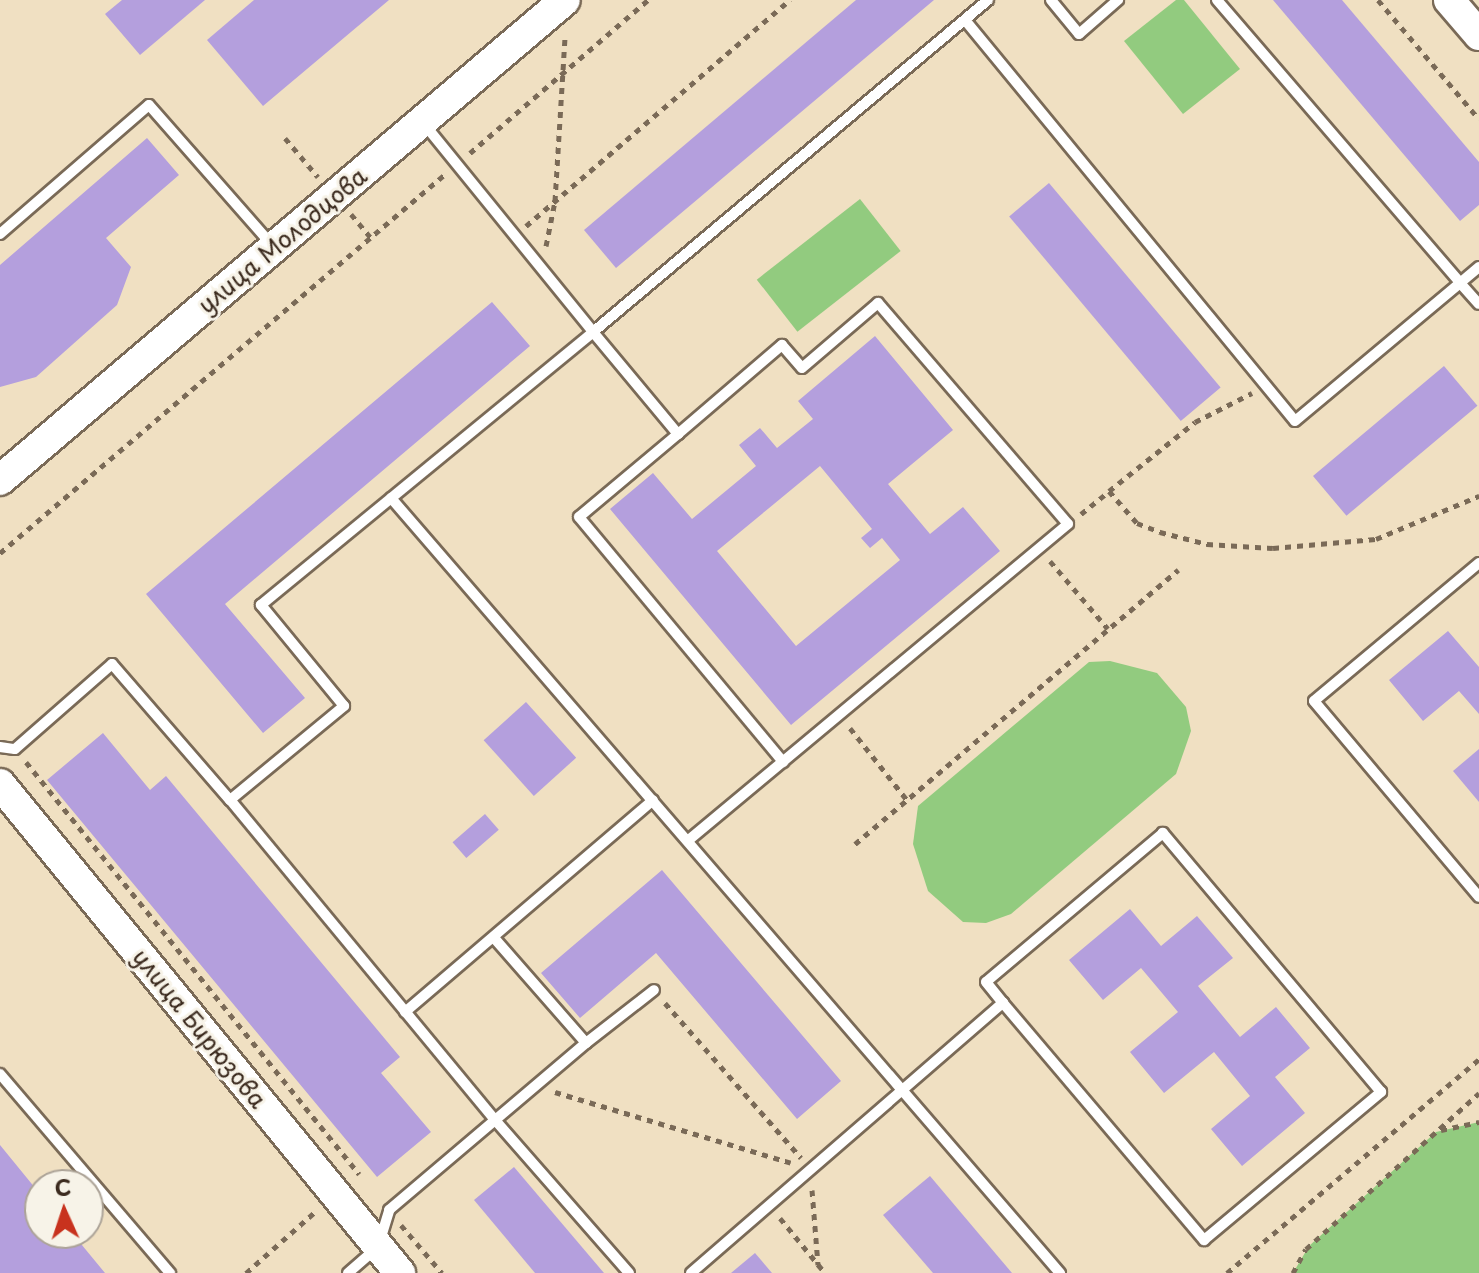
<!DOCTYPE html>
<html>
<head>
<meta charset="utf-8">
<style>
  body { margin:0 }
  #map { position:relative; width:1479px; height:1273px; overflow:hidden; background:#f0e0c2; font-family:"Playpen Sans",sans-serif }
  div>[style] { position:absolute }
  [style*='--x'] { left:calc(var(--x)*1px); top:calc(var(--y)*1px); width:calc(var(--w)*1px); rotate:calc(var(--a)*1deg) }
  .green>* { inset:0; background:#92cb7f; transform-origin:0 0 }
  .building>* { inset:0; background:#b49fdd; transform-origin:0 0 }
  .path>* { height:5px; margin-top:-2.5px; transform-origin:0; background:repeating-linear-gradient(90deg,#7a6a57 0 6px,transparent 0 12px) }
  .roads { filter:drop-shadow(2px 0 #7a6a57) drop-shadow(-2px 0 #7a6a57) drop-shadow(0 2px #7a6a57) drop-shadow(0 -2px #7a6a57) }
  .lane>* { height:10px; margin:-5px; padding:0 5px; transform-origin:5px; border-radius:5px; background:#fff }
  .secondary>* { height:30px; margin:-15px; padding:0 15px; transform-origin:15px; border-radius:15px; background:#fff }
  span { translate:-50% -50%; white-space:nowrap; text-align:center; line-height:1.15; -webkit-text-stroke:6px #f7f3e8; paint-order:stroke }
  .street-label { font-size:24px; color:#3b2a1e }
  .north { position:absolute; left:24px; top:1169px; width:80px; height:80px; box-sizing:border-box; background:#f7f3e8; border:2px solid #aca397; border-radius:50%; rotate:357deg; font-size:22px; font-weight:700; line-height:32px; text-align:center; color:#3b2a1e }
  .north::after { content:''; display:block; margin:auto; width:28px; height:36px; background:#c8321e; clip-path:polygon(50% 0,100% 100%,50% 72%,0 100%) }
</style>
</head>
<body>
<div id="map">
  <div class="green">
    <i style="clip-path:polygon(1176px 0,1184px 0,1240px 69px,1183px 114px,1124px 41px)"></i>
    <i style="left:860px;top:199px;width:66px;height:131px;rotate:52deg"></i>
    <i style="clip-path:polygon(1110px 661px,1157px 673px,1186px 707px,1191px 731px,1176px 774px,1011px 914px,986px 923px,963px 922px,928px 891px,913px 844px,918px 806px,1089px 662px)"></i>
    <i style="clip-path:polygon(1479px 1122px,1479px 1273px,1293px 1273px,1309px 1246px,1436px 1132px)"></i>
  </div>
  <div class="building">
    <i style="clip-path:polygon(122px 0,205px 0,140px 55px,105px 14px)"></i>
    <i style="clip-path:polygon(254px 0,389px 0,263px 106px,207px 40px)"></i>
    <i style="clip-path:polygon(856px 0,934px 0,616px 268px,584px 230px)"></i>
    <i style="clip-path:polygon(1273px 0,1342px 0,1479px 162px,1479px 205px,1460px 221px)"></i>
    <i style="clip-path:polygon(147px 138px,179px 175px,106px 238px,131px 267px,117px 305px,36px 377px,0 387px,0 265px)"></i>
    <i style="left:1049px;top:183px;width:267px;height:52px;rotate:50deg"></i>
    <i style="clip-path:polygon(492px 302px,530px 346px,225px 604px,305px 698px,263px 733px,146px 594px)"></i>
    <i style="clip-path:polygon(evenodd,875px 336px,953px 430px,888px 484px,930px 534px,963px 507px,1000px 551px,791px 725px,610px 509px,653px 473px,692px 519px,756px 466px,739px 445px,760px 428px,777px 448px,813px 419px,798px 401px,875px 336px,820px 466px,872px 529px,861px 538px,870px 548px,882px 538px,900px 560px,796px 646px,717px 551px,820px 466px)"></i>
    <i style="left:1444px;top:366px;width:52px;height:171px;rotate:50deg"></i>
    <i style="clip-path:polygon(1448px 631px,1479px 667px,1479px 714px,1459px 691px,1423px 721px,1389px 680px)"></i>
    <i style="left:526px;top:702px;width:75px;height:57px;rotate:48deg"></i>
    <i style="clip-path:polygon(103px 733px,150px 790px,166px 776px,400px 1057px,381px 1073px,431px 1132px,377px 1177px,47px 780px)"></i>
    <i style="clip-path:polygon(1479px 749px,1479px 802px,1453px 771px)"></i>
    <i style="left:485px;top:814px;width:21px;height:43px;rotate:49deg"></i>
    <i style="clip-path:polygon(662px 870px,841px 1081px,797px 1119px,656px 953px,580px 1018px,541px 973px)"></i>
    <i style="clip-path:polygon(1130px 909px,1161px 946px,1197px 916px,1233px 958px,1198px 986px,1240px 1037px,1276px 1007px,1310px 1048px,1275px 1077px,1305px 1113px,1242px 1166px,1211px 1129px,1250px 1096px,1214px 1052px,1164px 1093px,1130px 1052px,1178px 1012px,1141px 968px,1103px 1000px,1069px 960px)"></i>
    <i style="clip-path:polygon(0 1145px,40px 1194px,40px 1233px,72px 1233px,105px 1273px,0 1273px)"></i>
    <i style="clip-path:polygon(514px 1167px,604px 1273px,535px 1273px,474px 1200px)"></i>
    <i style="clip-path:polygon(930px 1176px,1012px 1273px,933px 1273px,883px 1215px)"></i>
    <i style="clip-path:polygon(755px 1253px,772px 1273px,731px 1273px)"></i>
  </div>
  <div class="path">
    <i style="--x:1378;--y:0;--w:156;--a:49.7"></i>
    <i style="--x:285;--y:138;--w:51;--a:49.8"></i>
    <i style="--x:470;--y:153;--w:235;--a:-40.7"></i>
    <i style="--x:351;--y:214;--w:31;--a:50"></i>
    <i style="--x:526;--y:226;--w:348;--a:-40.6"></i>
    <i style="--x:546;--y:246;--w:46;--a:-78.7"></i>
    <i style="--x:555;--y:201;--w:164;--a:-86.5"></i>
    <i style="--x:1109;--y:491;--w:110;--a:-38.7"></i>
    <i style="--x:1195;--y:422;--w:64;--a:-27"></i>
    <i style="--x:1081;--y:514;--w:36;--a:-39"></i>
    <i style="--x:1109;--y:491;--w:43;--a:48.8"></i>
    <i style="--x:1137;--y:523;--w:25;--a:21"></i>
    <i style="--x:1160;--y:532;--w:49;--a:14.3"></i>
    <i style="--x:1207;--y:544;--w:66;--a:3.5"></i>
    <i style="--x:1273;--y:548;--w:103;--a:-5"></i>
    <i style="--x:1376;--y:539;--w:112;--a:-22.7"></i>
    <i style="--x:0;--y:553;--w:583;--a:-40.41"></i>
    <i style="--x:1050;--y:561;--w:89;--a:49.5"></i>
    <i style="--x:850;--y:728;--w:92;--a:51.6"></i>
    <i style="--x:26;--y:762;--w:530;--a:51.05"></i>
    <i style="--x:855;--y:844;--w:424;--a:-40.3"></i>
    <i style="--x:665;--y:1003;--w:206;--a:48.7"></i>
    <i style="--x:555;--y:1092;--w:246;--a:16.7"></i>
    <i style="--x:1441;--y:1130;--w:39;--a:-12"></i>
    <i style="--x:812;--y:1190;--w:75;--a:85.4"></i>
    <i style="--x:780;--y:1218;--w:71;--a:50.7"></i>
    <i style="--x:401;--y:1225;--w:63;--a:49.5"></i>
    <i style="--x:246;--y:1273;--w:94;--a:-41.5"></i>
    <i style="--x:1227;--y:1273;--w:331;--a:-40.3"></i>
    <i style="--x:1293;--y:1273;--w:27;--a:-62"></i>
    <i style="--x:1306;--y:1249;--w:233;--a:-42"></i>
  </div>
  <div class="roads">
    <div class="lane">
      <i style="--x:1051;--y:0;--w:44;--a:50.5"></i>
      <i style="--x:1079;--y:34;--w:52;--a:-41.1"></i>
      <i style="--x:1217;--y:0;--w:373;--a:49.3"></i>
      <i style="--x:1460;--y:283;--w:25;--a:-40"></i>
      <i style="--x:965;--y:20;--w:519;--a:50.55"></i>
      <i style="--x:1295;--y:421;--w:215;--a:-39.9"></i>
      <i style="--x:1460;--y:283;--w:28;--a:48"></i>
      <i style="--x:425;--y:125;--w:267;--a:50.9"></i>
      <i style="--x:593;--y:332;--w:516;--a:-40.05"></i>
      <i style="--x:0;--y:234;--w:197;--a:-40.9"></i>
      <i style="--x:149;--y:105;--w:186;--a:48.7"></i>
      <i style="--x:678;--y:434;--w:137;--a:-40.6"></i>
      <i style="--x:782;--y:345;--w:30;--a:49"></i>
      <i style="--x:802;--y:368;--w:100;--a:-40.5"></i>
      <i style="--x:878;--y:303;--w:291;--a:49.3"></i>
      <i style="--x:1068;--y:524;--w:492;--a:140.2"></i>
      <i style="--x:391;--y:498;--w:1024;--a:49.2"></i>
      <i style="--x:1479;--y:563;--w:215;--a:140.1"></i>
      <i style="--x:1314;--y:701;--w:256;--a:49.9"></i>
      <i style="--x:0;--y:747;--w:15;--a:8"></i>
      <i style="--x:15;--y:749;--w:129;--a:-41.2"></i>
      <i style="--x:112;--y:664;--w:180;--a:49.1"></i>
      <i style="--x:405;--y:1012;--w:326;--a:-40.5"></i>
      <i style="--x:586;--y:1043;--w:86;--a:-37.9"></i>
      <i style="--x:0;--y:1074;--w:262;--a:49.5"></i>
      <i style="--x:348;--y:1273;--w:40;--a:-41"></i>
      <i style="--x:378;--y:1247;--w:39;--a:-73"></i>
      <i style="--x:389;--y:1210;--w:258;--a:-40.3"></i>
      <i style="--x:586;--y:1043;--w:138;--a:-131.2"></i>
      <i style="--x:629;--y:1273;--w:203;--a:-131.2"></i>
      <i style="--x:495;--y:1120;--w:415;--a:-129.6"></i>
      <i style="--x:230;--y:800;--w:148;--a:-39.5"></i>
      <i style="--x:344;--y:706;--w:131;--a:-129.4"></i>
      <i style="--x:261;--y:605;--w:430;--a:-39.4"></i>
      <i style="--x:593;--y:332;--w:133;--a:50.2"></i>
      <i style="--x:678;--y:434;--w:129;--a:140"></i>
      <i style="--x:579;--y:517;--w:319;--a:50.2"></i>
      <i style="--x:691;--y:1273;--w:413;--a:-40.9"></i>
      <i style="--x:1003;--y:1003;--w:311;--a:49.7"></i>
      <i style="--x:1204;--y:1240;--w:231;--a:-39.9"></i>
      <i style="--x:1381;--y:1092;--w:339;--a:-130.1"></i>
      <i style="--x:1163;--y:833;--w:231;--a:139.9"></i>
      <i style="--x:986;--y:982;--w:27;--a:51"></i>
    </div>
    <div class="secondary">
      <i style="--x:1449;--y:0;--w:46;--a:49.4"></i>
      <i style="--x:0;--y:480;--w:741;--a:-40.35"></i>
      <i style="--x:0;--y:784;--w:632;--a:50.72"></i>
    </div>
  </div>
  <div class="street-label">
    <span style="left:282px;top:240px;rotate:-40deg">улица Молодцова</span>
    <span style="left:200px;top:1028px;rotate:51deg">улица Бирюзова</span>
  </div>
  <div class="north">С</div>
</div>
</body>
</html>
